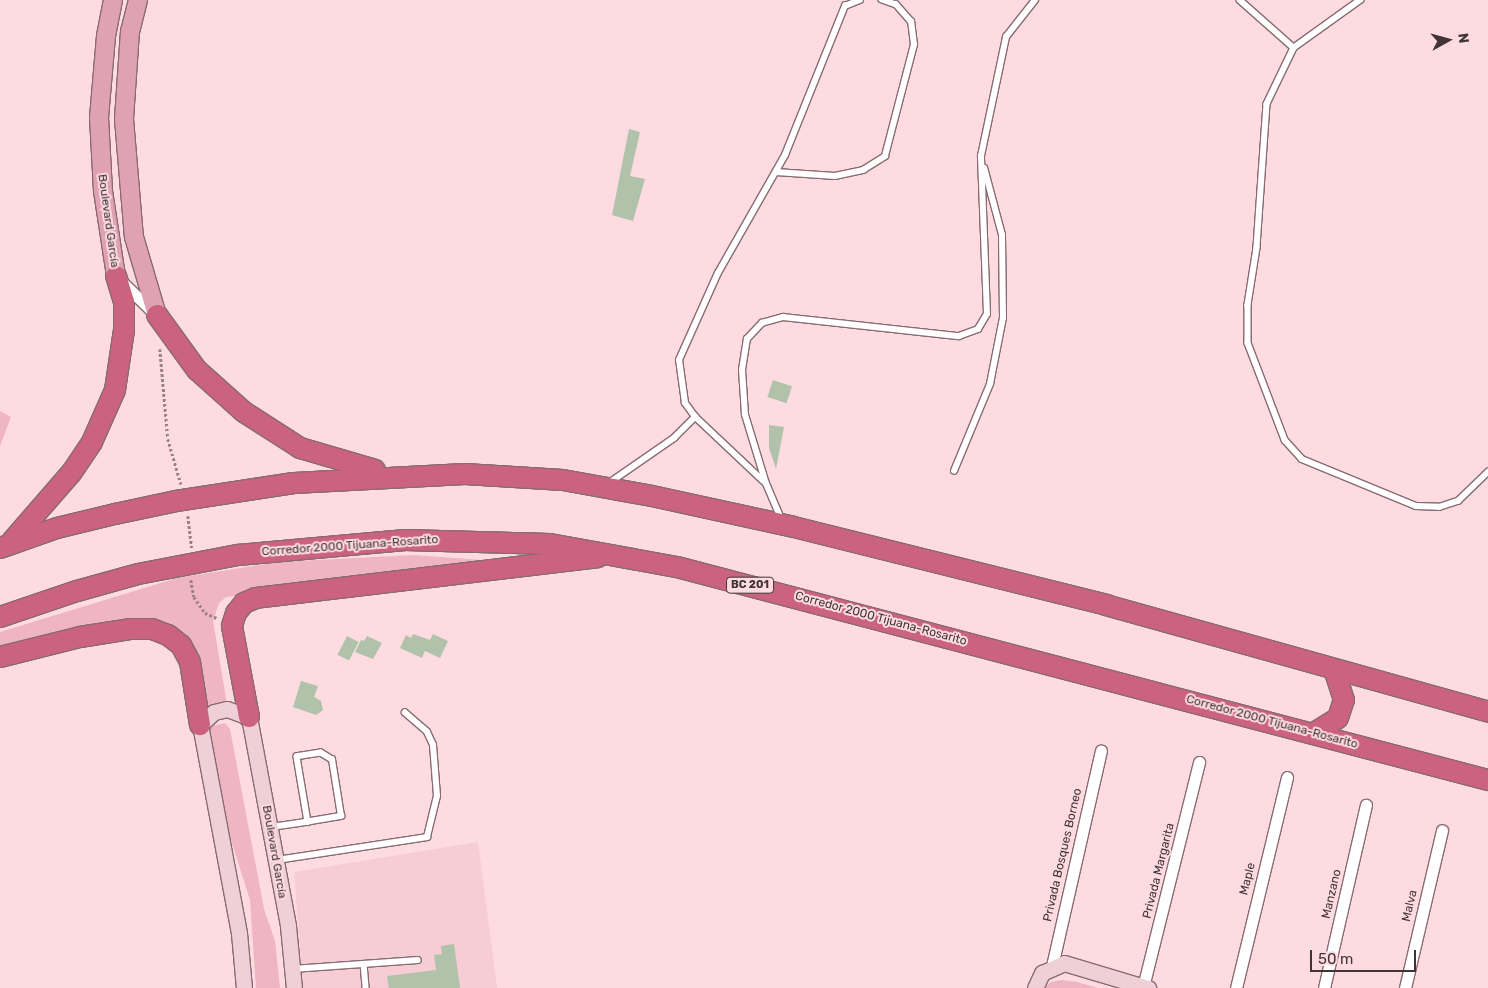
<!DOCTYPE html>
<html>
<head>
<meta charset="utf-8">
<style>
  body { margin:0 }
  #map { position:relative; width:1488px; height:988px; overflow:hidden; background:#fddbe1; font-family:Rubik,sans-serif }
  div>[style] { position:absolute }
  [style*='--x'] { left:calc(var(--x)*1px); top:calc(var(--y)*1px); width:calc(var(--w)*1px); rotate:calc(var(--a)*1deg) }
  .built>* { inset:0; background:#f7cdd5 }
  .green>* { inset:0; background:#efb5c1 }
  .building>* { inset:0; background:#b0c2aa; transform-origin:0 0 }
  .path>* { height:2.5px; margin-top:-1.25px; transform-origin:0; background:repeating-linear-gradient(90deg,#988185 0 2.5px,transparent 0 5px) }
  .roads { filter:drop-shadow(1px 0 #886b71) drop-shadow(-1px 0 #886b71) drop-shadow(0 1px #886b71) drop-shadow(0 -1px #886b71) }
  .lane>* { height:5.5px; margin:-2.75px; padding:0 2.75px; transform-origin:2.75px; border-radius:2.75px; background:#fff }
  .street>* { height:11px; margin:-5.5px; padding:0 5.5px; transform-origin:5.5px; border-radius:5.5px; background:#fff }
  .secondary>* { height:15px; margin:-7.5px; padding:0 7.5px; transform-origin:7.5px; border-radius:7.5px; background:#efd0d8 }
  .primary>* { height:18px; margin:-9px; padding:0 9px; transform-origin:9px; border-radius:9px; background:#e0a1b2 }
  .highway>* { height:20px; margin:-10px; padding:0 10px; transform-origin:10px; border-radius:10px; background:#cb627e }
  span { translate:-50% -50%; white-space:nowrap; text-align:center; line-height:1.15; -webkit-text-stroke:4px #fddbe1; paint-order:stroke }
  .shield-label span { padding:1px 4px; background:#fddbe1; border:1px solid; border-radius:4px; -webkit-text-stroke-width:0 }
  .shield-label { font-size:11px; color:#413436; font-weight:700 }
  .street-label { font-size:12px; color:#413436 }
  .north { position:absolute; left:1423px; top:15px; width:50px; height:50px; -webkit-text-stroke:4px #fddbe1; paint-order:stroke; rotate:83deg; font-size:14px; font-weight:700; line-height:20px; text-align:center; color:#413436 }
  .north::after { content:''; display:block; margin:auto; width:18px; height:22px; background:#413436; clip-path:polygon(50% 0,100% 100%,50% 72%,0 100%) }
  .scale { position:absolute; left:1310px; top:950px; width:106px; height:22px; box-sizing:border-box; border:2px solid #413436; border-top:0; padding-left:6px; font-size:15px; line-height:18px; white-space:nowrap; color:#413436; -webkit-text-stroke:4px #fddbe1; paint-order:stroke }
</style>
</head>
<body>
<div id="map">
  <div class="built">
    <i style="clip-path:polygon(478px 842px,497px 988px,303px 988px,294px 872px)"></i>
  </div>
  <div class="green">
    <i style="clip-path:polygon(0 411px,11px 417px,0 446px)"></i>
    <i style="clip-path:polygon(413px 555px,523px 563px,226px 597px,219px 603px,213px 621px,227px 704px,206px 709px,174px 628px,0 650px,0 632px,177px 578px,279px 562px)"></i>
    <i style="clip-path:polygon(225px 723px,230px 729px,264px 909px,275px 941px,280px 988px,256px 988px,250px 900px,225px 821px,209px 730px,212px 726px)"></i>
    <i style="clip-path:polygon(1062px 980px,1077px 982px,1098px 988px,1044px 988px,1051px 982px)"></i>
  </div>
  <div class="building">
    <i style="clip-path:polygon(629px 129px,640px 132px,630px 176px,645px 179px,633px 221px,612px 215px)"></i>
    <i style="left:773px;top:380px;width:20px;height:18px;rotate:18deg"></i>
    <i style="clip-path:polygon(769px 425px,784px 427px,776px 469px,769px 448px)"></i>
    <i style="clip-path:polygon(413px 634px,430px 640px,433px 634px,448px 641px,440px 658px,425px 651px,422px 658px,400px 648px,406px 635px,411px 638px)"></i>
    <i style="left:347px;top:636px;width:13px;height:21px;rotate:27deg"></i>
    <i style="clip-path:polygon(367px 636px,382px 643px,373px 659px,355px 652px,361px 640px,364px 641px)"></i>
    <i style="clip-path:polygon(301px 681px,318px 686px,314px 697px,321px 701px,323px 710px,316px 715px,293px 707px)"></i>
    <i style="clip-path:polygon(454px 944px,460px 988px,389px 988px,387px 976px,436px 970px,434px 955px,442px 954px,441px 946px)"></i>
  </div>
  <div class="path">
    <i style="--x:160;--y:349;--w:90;--a:84.9"></i>
    <i style="--x:168;--y:439;--w:47;--a:73.9"></i>
    <i style="--x:188;--y:516;--w:32;--a:83"></i>
    <i style="--x:191;--y:580;--w:17;--a:80"></i>
    <i style="--x:194;--y:597;--w:19;--a:55"></i>
    <i style="--x:205;--y:613;--w:13;--a:23"></i>
  </div>
  <div class="roads">
    <div class="lane">
      <i style="--x:1240;--y:0;--w:72;--a:41.6"></i>
      <i style="--x:1361;--y:0;--w:82;--a:144.4"></i>
      <i style="--x:1294;--y:48;--w:62;--a:115.7"></i>
      <i style="--x:1267;--y:104;--w:144;--a:94"></i>
      <i style="--x:1257;--y:248;--w:58;--a:99"></i>
      <i style="--x:1248;--y:305;--w:38;--a:90"></i>
      <i style="--x:1248;--y:343;--w:104;--a:69.1"></i>
      <i style="--x:1285;--y:440;--w:25;--a:48"></i>
      <i style="--x:1302;--y:459;--w:123;--a:22.4"></i>
      <i style="--x:1416;--y:506;--w:23;--a:2"></i>
      <i style="--x:1439;--y:507;--w:20;--a:-18"></i>
      <i style="--x:1458;--y:501;--w:42;--a:-44"></i>
      <i style="--x:776;--y:172;--w:59;--a:3.9"></i>
      <i style="--x:835;--y:176;--w:29;--a:-12"></i>
      <i style="--x:863;--y:170;--w:26;--a:-32"></i>
      <i style="--x:885;--y:156;--w:115;--a:-75.4"></i>
      <i style="--x:914;--y:45;--w:23;--a:-97"></i>
      <i style="--x:911;--y:22;--w:23;--a:-131"></i>
      <i style="--x:896;--y:5;--w:15;--a:-160"></i>
      <i style="--x:954;--y:471;--w:94;--a:-67.5"></i>
      <i style="--x:990;--y:384;--w:67;--a:-78.9"></i>
      <i style="--x:1003;--y:318;--w:83;--a:-90.7"></i>
      <i style="--x:1002;--y:235;--w:69;--a:-105"></i>
      <i style="--x:764;--y:482;--w:95;--a:-136.7"></i>
      <i style="--x:695;--y:417;--w:17;--a:-126"></i>
      <i style="--x:685;--y:403;--w:43;--a:-97.9"></i>
      <i style="--x:679;--y:360;--w:95;--a:-65.9"></i>
      <i style="--x:718;--y:273;--w:136;--a:-60.4"></i>
      <i style="--x:785;--y:155;--w:161;--a:-68.1"></i>
      <i style="--x:845;--y:6;--w:16;--a:-22"></i>
      <i style="--x:609;--y:483;--w:79;--a:-34.7"></i>
      <i style="--x:674;--y:438;--w:30;--a:-45"></i>
      <i style="--x:781;--y:519;--w:38;--a:-113"></i>
      <i style="--x:766;--y:484;--w:72;--a:-106.9"></i>
      <i style="--x:745;--y:415;--w:45;--a:-93.8"></i>
      <i style="--x:742;--y:370;--w:31;--a:-81"></i>
      <i style="--x:747;--y:339;--w:22;--a:-47"></i>
      <i style="--x:762;--y:323;--w:22;--a:-16"></i>
      <i style="--x:783;--y:317;--w:177;--a:6.2"></i>
      <i style="--x:959;--y:336;--w:20;--a:-20"></i>
      <i style="--x:978;--y:329;--w:17;--a:-59"></i>
      <i style="--x:987;--y:314;--w:158;--a:-92.2"></i>
      <i style="--x:981;--y:156;--w:122;--a:-78.1"></i>
      <i style="--x:1006;--y:37;--w:47;--a:-51.9"></i>
      <i style="--x:271;--y:827;--w:28;--a:-8"></i>
      <i style="--x:299;--y:823;--w:43;--a:-9.5"></i>
      <i style="--x:341;--y:816;--w:57;--a:-99.1"></i>
      <i style="--x:332;--y:760;--w:13;--a:-148"></i>
      <i style="--x:321;--y:753;--w:24;--a:171"></i>
      <i style="--x:297;--y:757;--w:66;--a:80.4"></i>
      <i style="--x:277;--y:860;--w:152;--a:-8.7"></i>
      <i style="--x:427;--y:837;--w:42;--a:-76.3"></i>
      <i style="--x:437;--y:796;--w:51;--a:-94.5"></i>
      <i style="--x:433;--y:745;--w:14;--a:-115"></i>
      <i style="--x:427;--y:732;--w:29;--a:-139"></i>
      <i style="--x:364;--y:964;--w:24;--a:85"></i>
      <i style="--x:293;--y:969;--w:125;--a:-4.1"></i>
    </div>
    <div class="street">
      <i style="--x:122;--y:282;--w:46;--a:44.1"></i>
      <i style="--x:1052;--y:966;--w:221;--a:-77.2"></i>
      <i style="--x:1143;--y:987;--w:232;--a:-76"></i>
      <i style="--x:1236;--y:988;--w:217;--a:-76.4"></i>
      <i style="--x:1324;--y:988;--w:188;--a:-77.1"></i>
      <i style="--x:1405;--y:988;--w:162;--a:-76.8"></i>
    </div>
    <div class="secondary">
      <i style="--x:244;--y:988;--w:55;--a:-95.2"></i>
      <i style="--x:239;--y:933;--w:212;--a:-100.6"></i>
      <i style="--x:200;--y:725;--w:19;--a:-43"></i>
      <i style="--x:214;--y:712;--w:13;--a:-13"></i>
      <i style="--x:227;--y:709;--w:23;--a:20"></i>
      <i style="--x:249;--y:717;--w:213;--a:79.4"></i>
      <i style="--x:288;--y:926;--w:62;--a:84.5"></i>
      <i style="--x:1035;--y:988;--w:17;--a:-65"></i>
      <i style="--x:1042;--y:973;--w:24;--a:-24"></i>
      <i style="--x:1064;--y:963;--w:88;--a:16.6"></i>
    </div>
    <div class="primary">
      <i style="--x:113;--y:0;--w:37;--a:101"></i>
      <i style="--x:106;--y:36;--w:81;--a:94.9"></i>
      <i style="--x:99;--y:117;--w:74;--a:86.9"></i>
      <i style="--x:103;--y:191;--w:86;--a:81.3"></i>
      <i style="--x:138;--y:0;--w:32;--a:104"></i>
      <i style="--x:130;--y:31;--w:88;--a:93.9"></i>
      <i style="--x:124;--y:119;--w:118;--a:85.2"></i>
      <i style="--x:134;--y:237;--w:81;--a:73.6"></i>
    </div>
    <div class="highway">
      <i style="--x:157;--y:315;--w:68;--a:54"></i>
      <i style="--x:197;--y:370;--w:63;--a:41.8"></i>
      <i style="--x:244;--y:412;--w:67;--a:32.7"></i>
      <i style="--x:300;--y:448;--w:78;--a:16.3"></i>
      <i style="--x:12;--y:541;--w:91;--a:-49"></i>
      <i style="--x:72;--y:472;--w:36;--a:-56"></i>
      <i style="--x:92;--y:442;--w:57;--a:-66.1"></i>
      <i style="--x:115;--y:390;--w:61;--a:-81.5"></i>
      <i style="--x:124;--y:330;--w:28;--a:-90"></i>
      <i style="--x:124;--y:302;--w:27;--a:-107"></i>
      <i style="--x:0;--y:548;--w:60;--a:-19.3"></i>
      <i style="--x:57;--y:528;--w:60;--a:-13.6"></i>
      <i style="--x:115;--y:514;--w:62;--a:-12"></i>
      <i style="--x:176;--y:501;--w:119;--a:-8.7"></i>
      <i style="--x:294;--y:483;--w:171;--a:-3"></i>
      <i style="--x:465;--y:474;--w:98;--a:3.5"></i>
      <i style="--x:563;--y:480;--w:90;--a:10.2"></i>
      <i style="--x:652;--y:496;--w:145;--a:12.3"></i>
      <i style="--x:794;--y:527;--w:322;--a:14"></i>
      <i style="--x:1106;--y:605;--w:397;--a:15.6"></i>
      <i style="--x:0;--y:617;--w:81;--a:-18.7"></i>
      <i style="--x:77;--y:591;--w:63;--a:-15.6"></i>
      <i style="--x:138;--y:574;--w:102;--a:-10.8"></i>
      <i style="--x:238;--y:555;--w:168;--a:-5.1"></i>
      <i style="--x:405;--y:540;--w:145;--a:1.6"></i>
      <i style="--x:550;--y:544;--w:129;--a:10.3"></i>
      <i style="--x:677;--y:567;--w:839;--a:14.72"></i>
      <i style="--x:0;--y:657;--w:82;--a:-14"></i>
      <i style="--x:80;--y:637;--w:52;--a:-8.9"></i>
      <i style="--x:131;--y:629;--w:21;--a:0"></i>
      <i style="--x:152;--y:629;--w:17;--a:21"></i>
      <i style="--x:168;--y:635;--w:16;--a:38"></i>
      <i style="--x:181;--y:645;--w:19;--a:62"></i>
      <i style="--x:190;--y:662;--w:64;--a:81"></i>
      <i style="--x:249;--y:717;--w:93;--a:-100.6"></i>
      <i style="--x:232;--y:626;--w:14;--a:-73"></i>
      <i style="--x:236;--y:613;--w:13;--a:-51"></i>
      <i style="--x:244;--y:603;--w:13;--a:-23"></i>
      <i style="--x:256;--y:598;--w:344;--a:-6.8"></i>
      <i style="--x:1314;--y:733;--w:28;--a:-32"></i>
      <i style="--x:1338;--y:718;--w:19;--a:-72"></i>
      <i style="--x:1344;--y:700;--w:32;--a:-108"></i>
    </div>
  </div>
  <div class="shield-label">
    <span style="left:750px;top:585px">BC 201</span>
  </div>
  <div class="street-label">
    <span style="left:108px;top:221px;rotate:82deg">Boulevard García</span>
    <span style="left:350px;top:546px;rotate:-4deg">Corredor 2000 Tijuana-Rosarito</span>
    <span style="left:881px;top:619px;rotate:15deg">Corredor 2000 Tijuana-Rosarito</span>
    <span style="left:1272px;top:722px;rotate:15deg">Corredor 2000 Tijuana-Rosarito</span>
    <span style="left:274px;top:852px;rotate:80deg">Boulevard García</span>
    <span style="left:1063px;top:855px;rotate:-77deg">Privada Bosques Borneo</span>
    <span style="left:1159px;top:871px;rotate:-76deg">Privada Margarita</span>
    <span style="left:1248px;top:879px;rotate:-76deg">Maple</span>
    <span style="left:1332px;top:894px;rotate:-77deg">Manzano</span>
    <span style="left:1410px;top:906px;rotate:-77deg">Malva</span>
  </div>
  <div class="north">N</div>
  <div class="scale">50 m</div>
</div>
</body>
</html>
